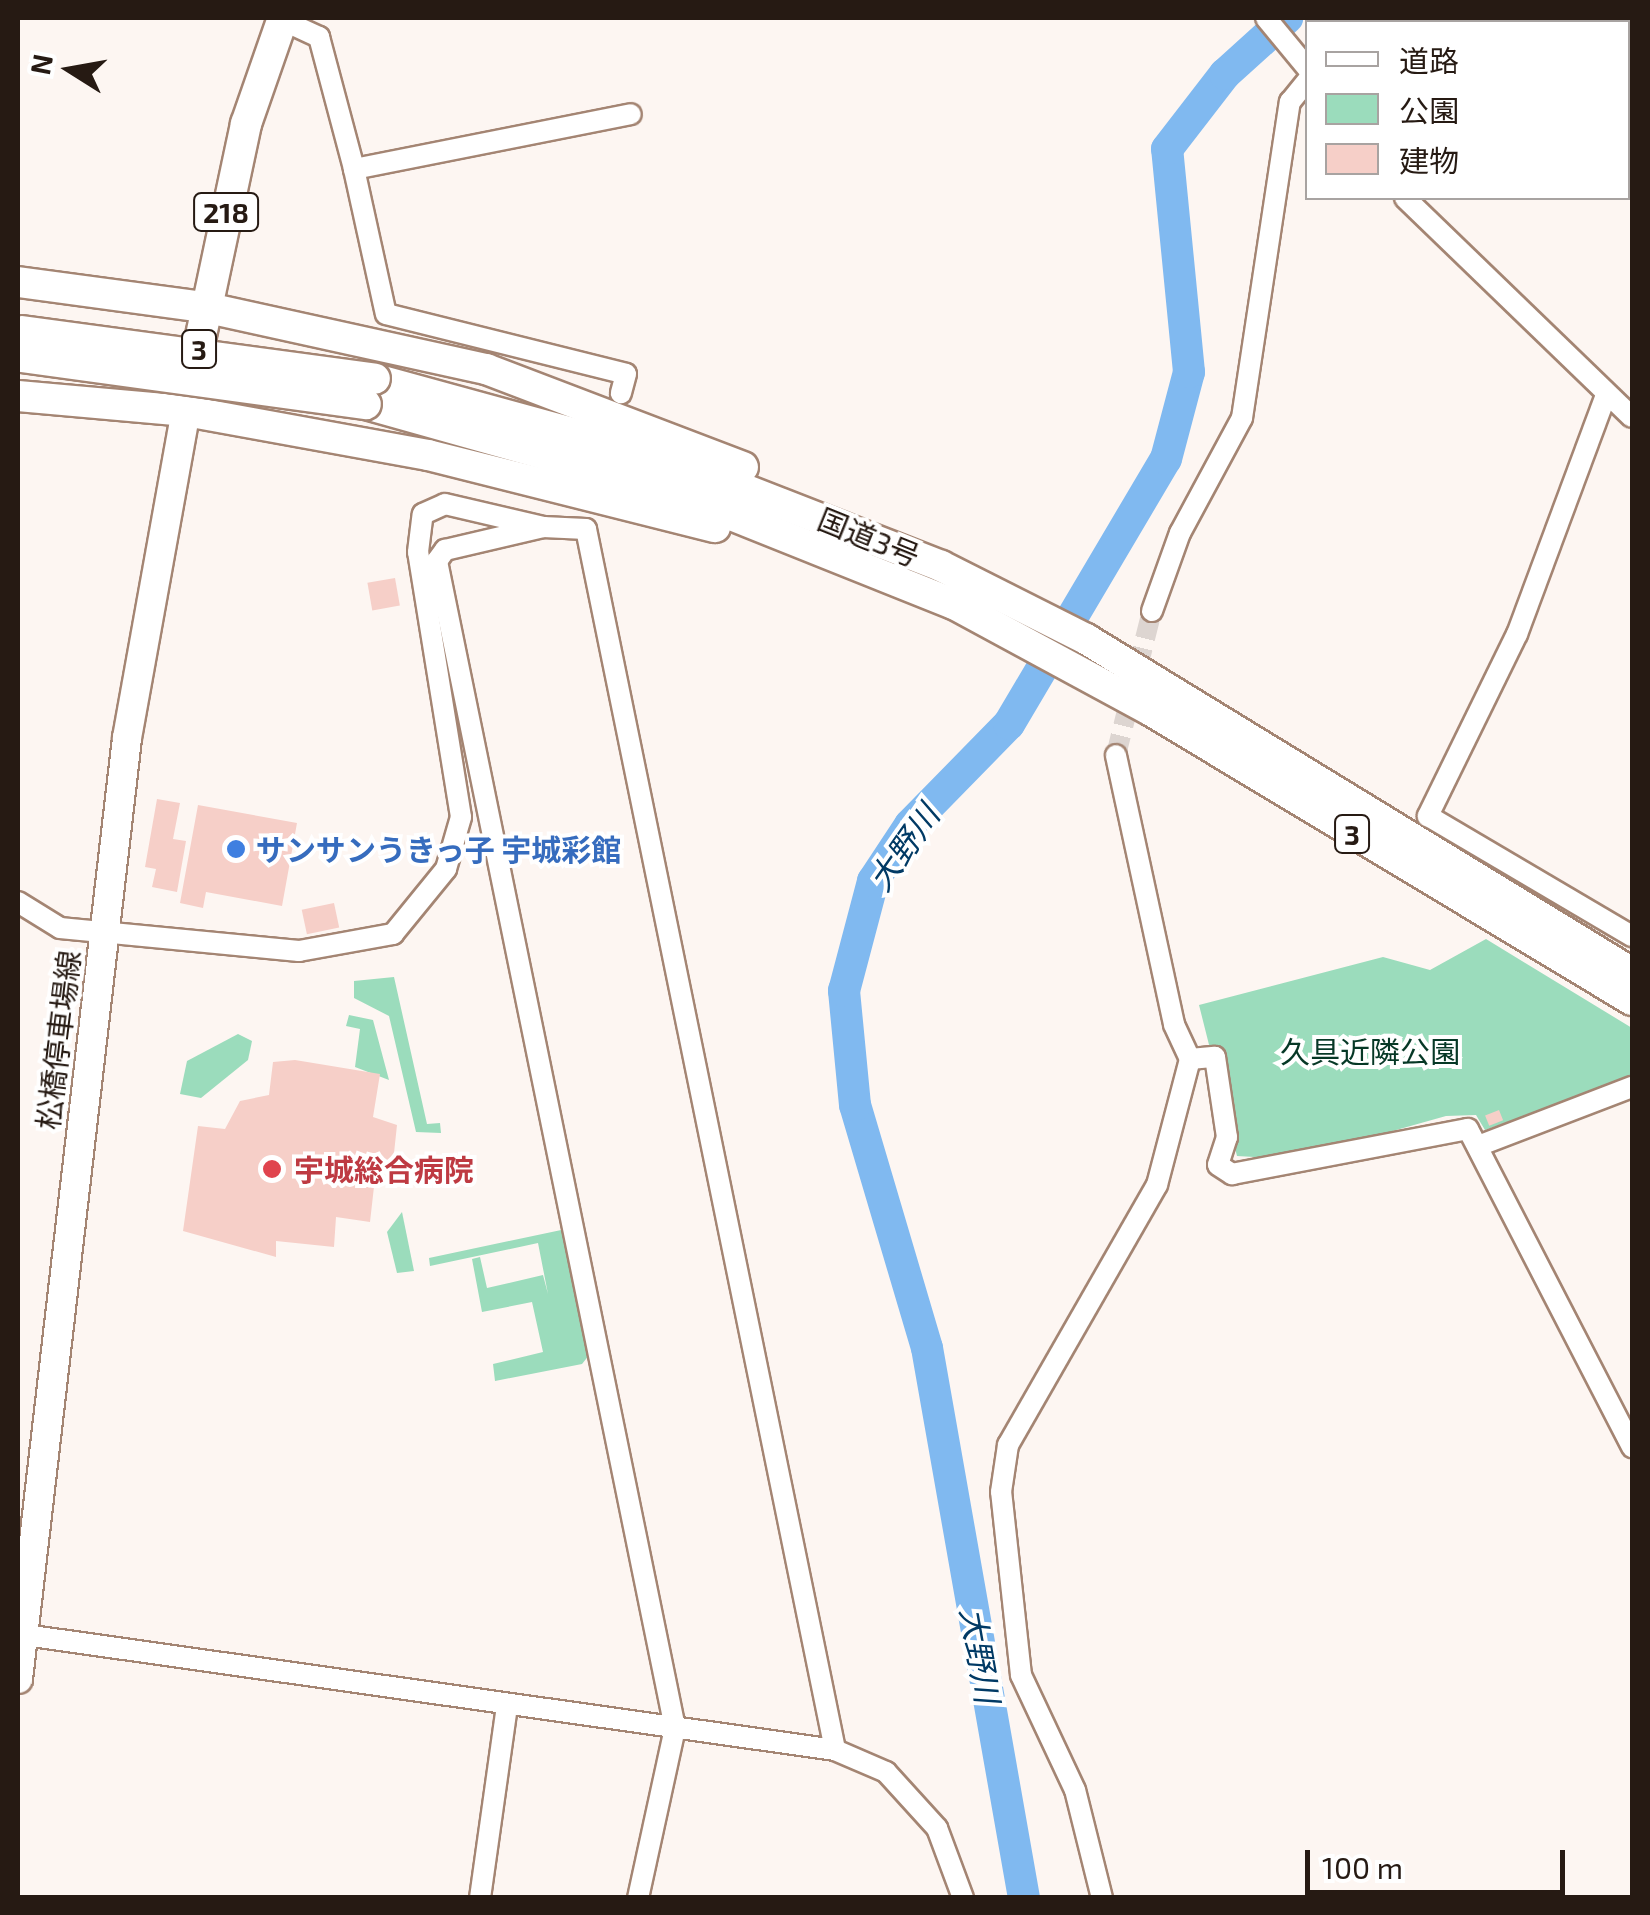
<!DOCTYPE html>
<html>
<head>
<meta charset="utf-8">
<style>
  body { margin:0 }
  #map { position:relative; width:1650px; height:1915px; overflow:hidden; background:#fdf6f2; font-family:"Exo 2","Noto Sans JP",sans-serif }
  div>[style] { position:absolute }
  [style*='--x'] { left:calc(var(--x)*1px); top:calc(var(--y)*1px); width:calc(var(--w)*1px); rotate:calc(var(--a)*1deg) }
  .green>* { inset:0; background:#9bdcbc }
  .river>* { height:32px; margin:-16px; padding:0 16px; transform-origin:16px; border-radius:16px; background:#80b9f0 }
  .building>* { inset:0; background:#f6cfc8; transform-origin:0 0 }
  .minor-tunnel>* { height:20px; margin-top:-10px; transform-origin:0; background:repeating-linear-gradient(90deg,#ddd5d1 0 20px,transparent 0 30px) }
  .roads { filter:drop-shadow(2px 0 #a48573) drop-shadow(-2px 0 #a48573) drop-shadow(0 2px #a48573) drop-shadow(0 -2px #a48573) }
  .minor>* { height:20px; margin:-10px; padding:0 10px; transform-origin:10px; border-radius:10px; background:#fff }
  .major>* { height:28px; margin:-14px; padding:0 14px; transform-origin:14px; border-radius:14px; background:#fff }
  .highway>* { height:30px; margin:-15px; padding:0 15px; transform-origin:15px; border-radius:15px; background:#fff }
  .bridges { filter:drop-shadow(2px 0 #a48573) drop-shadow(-2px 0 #a48573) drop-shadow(0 2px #a48573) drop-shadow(0 -2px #a48573) }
  .highway-bridge>* { height:30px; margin:-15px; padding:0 15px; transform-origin:15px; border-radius:15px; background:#fff }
  .dots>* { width:28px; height:28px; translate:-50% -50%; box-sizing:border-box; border:5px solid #fff; border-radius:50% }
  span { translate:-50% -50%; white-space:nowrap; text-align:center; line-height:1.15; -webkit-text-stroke:8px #fff; paint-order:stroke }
  .shield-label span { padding:2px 8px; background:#fff; border:2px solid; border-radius:8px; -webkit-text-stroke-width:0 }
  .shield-label { font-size:28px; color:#261a13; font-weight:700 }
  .street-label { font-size:30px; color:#261a13 }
  .shop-label { font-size:30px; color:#366cbe; font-weight:700 }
  .left { translate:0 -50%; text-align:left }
  .park-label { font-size:30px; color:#063826 }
  .health-label { font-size:30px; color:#be3a42; font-weight:700 }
  .water-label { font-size:32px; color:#013a65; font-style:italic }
  .frame { position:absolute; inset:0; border:20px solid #261a13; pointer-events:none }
  .legend { position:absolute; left:1305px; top:20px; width:325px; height:180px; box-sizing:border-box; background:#fff; border:2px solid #a8a3a1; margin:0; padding:12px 18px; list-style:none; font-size:30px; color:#261a13 }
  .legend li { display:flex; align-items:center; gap:20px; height:50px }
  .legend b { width:50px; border:2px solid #a8a3a1 }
  .north { position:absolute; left:20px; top:20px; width:100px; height:100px; -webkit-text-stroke:8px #fff; paint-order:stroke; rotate:281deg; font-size:28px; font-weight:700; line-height:40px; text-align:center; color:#261a13 }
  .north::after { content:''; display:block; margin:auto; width:35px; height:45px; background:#261a13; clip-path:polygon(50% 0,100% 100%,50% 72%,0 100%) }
  .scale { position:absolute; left:1305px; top:1850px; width:260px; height:45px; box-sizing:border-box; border:5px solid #261a13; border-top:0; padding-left:12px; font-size:30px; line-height:35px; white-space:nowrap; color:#261a13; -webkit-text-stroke:8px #fff; paint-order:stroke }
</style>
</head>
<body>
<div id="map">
  <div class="green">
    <i style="clip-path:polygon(1486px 939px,1632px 1028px,1632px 1077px,1485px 1130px,1476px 1115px,1446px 1116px,1293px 1159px,1237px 1156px,1199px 1005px,1383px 957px,1430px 970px)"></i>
    <i style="clip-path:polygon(394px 977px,427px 1124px,440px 1123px,441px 1133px,416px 1132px,389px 1016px,354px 998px,354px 981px)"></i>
    <i style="clip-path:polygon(349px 1015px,373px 1020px,389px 1080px,355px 1067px,360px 1029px,346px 1026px)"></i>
    <i style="clip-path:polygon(238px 1034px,252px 1041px,248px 1060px,201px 1098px,180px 1094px,187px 1061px)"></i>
    <i style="clip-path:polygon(402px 1212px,414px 1271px,397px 1273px,387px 1232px)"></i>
    <i style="clip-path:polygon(566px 1229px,590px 1354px,582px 1364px,495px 1381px,493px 1364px,543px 1352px,532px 1302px,482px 1312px,472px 1259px,480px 1257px,487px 1288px,543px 1275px,548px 1294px,538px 1243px,430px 1266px,429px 1258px)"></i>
  </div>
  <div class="river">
    <i style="--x:1024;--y:1898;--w:558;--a:-100"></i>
    <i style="--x:927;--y:1348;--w:253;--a:-106.5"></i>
    <i style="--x:855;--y:1105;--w:115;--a:-95.5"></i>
    <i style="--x:844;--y:991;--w:114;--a:-75.2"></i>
    <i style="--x:873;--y:881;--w:67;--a:-56.5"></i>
    <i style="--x:910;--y:825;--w:141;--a:-45.6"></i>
    <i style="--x:1009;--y:724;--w:308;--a:-59.4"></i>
    <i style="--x:1166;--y:459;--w:90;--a:-75.2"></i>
    <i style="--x:1189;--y:372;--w:224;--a:-95.6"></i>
    <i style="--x:1167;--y:149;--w:95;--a:-52.3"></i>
    <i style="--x:1225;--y:74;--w:84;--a:-42.1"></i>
  </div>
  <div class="building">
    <i style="left:395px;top:578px;width:28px;height:28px;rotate:80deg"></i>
    <i style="clip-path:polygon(157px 799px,180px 803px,173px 839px,186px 841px,177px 892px,152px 887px,156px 869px,145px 867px)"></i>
    <i style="clip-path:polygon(198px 805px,297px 823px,282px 906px,206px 892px,203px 908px,180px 903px)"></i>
    <i style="left:334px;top:903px;width:25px;height:33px;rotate:78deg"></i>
    <i style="clip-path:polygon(295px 1060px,380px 1074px,373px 1117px,397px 1125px,392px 1172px,376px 1169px,370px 1222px,336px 1217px,334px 1247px,276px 1241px,276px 1257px,183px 1231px,198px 1126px,225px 1129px,240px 1101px,269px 1095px,273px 1062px)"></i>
    <i style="left:1499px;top:1110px;width:11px;height:15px;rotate:68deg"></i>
  </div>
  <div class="minor-tunnel">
    <i style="--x:1116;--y:755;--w:148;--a:-76"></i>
  </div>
  <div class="roads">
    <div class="minor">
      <i style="--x:1266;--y:18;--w:66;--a:50.5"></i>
      <i style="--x:282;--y:20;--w:41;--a:24.7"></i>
      <i style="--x:319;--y:37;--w:137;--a:75.1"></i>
      <i style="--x:354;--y:169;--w:282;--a:-11.2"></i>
      <i style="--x:1463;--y:22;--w:9;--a:-27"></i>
      <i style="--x:354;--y:169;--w:148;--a:77.6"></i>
      <i style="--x:386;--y:314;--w:247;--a:14"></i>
      <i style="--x:626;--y:374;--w:20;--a:105"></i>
      <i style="--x:1405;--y:198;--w:315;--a:44"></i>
      <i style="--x:1606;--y:395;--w:255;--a:110.4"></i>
      <i style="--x:1517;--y:634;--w:203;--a:116.1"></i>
      <i style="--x:1428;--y:816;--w:237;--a:30.5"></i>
      <i style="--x:1152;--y:611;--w:83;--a:-70.3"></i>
      <i style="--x:1180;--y:533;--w:131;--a:-61.7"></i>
      <i style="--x:1242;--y:418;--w:320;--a:-81.4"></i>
      <i style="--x:1290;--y:102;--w:28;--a:-51"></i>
      <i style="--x:18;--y:902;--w:49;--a:31.8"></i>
      <i style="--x:60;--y:928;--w:240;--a:5.5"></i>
      <i style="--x:299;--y:951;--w:96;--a:-10.3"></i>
      <i style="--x:393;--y:934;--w:84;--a:-50.8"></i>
      <i style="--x:446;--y:869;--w:54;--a:-73.9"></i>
      <i style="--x:461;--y:817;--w:268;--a:-99.2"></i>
      <i style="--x:418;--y:552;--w:38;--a:-83"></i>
      <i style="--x:423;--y:514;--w:24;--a:-24"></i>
      <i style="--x:445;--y:504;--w:101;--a:13.2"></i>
      <i style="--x:1190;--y:1059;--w:25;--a:-5"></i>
      <i style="--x:1215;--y:1057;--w:81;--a:81.5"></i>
      <i style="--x:1227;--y:1137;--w:29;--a:108"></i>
      <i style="--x:1218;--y:1165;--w:17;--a:33"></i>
      <i style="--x:1232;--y:1174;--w:240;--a:-10.8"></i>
      <i style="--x:1468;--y:1129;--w:358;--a:62.7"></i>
      <i style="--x:1478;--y:1146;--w:165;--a:-21"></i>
      <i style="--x:18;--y:1634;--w:825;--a:8.08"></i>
      <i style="--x:835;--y:1750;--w:56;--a:23.3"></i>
      <i style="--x:886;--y:1772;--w:76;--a:47.7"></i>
      <i style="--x:937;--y:1828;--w:75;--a:69.6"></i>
      <i style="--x:480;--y:1898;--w:194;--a:-82"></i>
      <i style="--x:638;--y:1898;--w:174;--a:-77.7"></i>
      <i style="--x:675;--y:1728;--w:1191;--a:-101.53"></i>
      <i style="--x:437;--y:561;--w:14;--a:-54"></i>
      <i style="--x:445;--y:550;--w:101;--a:-13.2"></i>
      <i style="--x:543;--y:527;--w:43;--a:2.7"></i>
      <i style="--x:586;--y:529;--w:1246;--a:78.47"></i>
      <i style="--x:1102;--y:1898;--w:111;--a:-104"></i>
      <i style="--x:1075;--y:1790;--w:127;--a:-115.2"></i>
      <i style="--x:1021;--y:1675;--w:184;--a:-96.2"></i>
      <i style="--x:1001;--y:1492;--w:48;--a:-81.5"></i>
      <i style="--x:1008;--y:1445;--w:300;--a:-60.2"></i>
      <i style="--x:1157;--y:1185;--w:130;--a:-75.3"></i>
      <i style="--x:1190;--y:1059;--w:38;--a:-115"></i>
      <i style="--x:1174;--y:1024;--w:275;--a:-102.2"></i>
    </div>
    <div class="major">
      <i style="--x:18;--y:1679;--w:947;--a:-83.39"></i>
      <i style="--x:127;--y:738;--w:332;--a:-79.8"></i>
    </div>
    <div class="highway">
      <i style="--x:18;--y:282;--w:188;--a:7.7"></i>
      <i style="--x:204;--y:307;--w:289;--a:12.4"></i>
      <i style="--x:486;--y:369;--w:275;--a:20.9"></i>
      <i style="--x:192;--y:378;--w:260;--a:-78"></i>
      <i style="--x:246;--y:124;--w:112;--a:-70.8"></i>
      <i style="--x:375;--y:379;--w:300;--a:15.3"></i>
      <i style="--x:664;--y:458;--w:297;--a:21.3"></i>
      <i style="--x:941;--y:566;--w:162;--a:26.7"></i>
      <i style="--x:1086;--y:639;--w:640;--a:31.46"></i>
      <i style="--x:18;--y:396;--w:169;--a:5.1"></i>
      <i style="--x:186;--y:411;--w:246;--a:10.3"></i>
      <i style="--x:428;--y:455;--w:296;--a:14.1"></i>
      <i style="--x:366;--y:404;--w:306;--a:15.7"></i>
      <i style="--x:661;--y:487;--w:315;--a:21.8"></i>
      <i style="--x:954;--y:604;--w:223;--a:28.4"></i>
      <i style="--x:1150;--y:710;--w:563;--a:31.03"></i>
    </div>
  </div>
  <div class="bridges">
    <div class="highway-bridge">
      <i style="--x:22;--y:331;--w:356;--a:7.7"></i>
      <i style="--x:21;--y:357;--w:348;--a:7.8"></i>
    </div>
  </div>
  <div class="dots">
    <i style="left:236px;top:849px;background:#3f7fe0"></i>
    <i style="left:272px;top:1169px;background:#e0444e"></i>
  </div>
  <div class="shield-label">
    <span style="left:226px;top:212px">218</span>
    <span style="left:199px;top:349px">3</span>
    <span style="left:1352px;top:834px">3</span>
  </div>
  <div class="street-label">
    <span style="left:869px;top:537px;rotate:22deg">国道3号</span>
    <span style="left:58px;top:1040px;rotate:-83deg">松橋停車場線</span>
  </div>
  <div class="shop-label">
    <span class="left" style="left:256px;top:849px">サンサンうきっ子 宇城彩館</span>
  </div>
  <div class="park-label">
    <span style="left:1370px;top:1051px">久具近隣公園</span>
  </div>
  <div class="health-label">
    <span class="left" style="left:294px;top:1169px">宇城総合病院</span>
  </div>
  <div class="water-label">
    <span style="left:903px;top:847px;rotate:-55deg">大野川</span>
    <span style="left:981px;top:1655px;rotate:80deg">大野川</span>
  </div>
  <div class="frame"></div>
  <ul class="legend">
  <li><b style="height:12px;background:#fff"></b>道路</li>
  <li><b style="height:28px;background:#9bdcbc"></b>公園</li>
  <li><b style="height:28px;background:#f6cfc8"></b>建物</li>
  </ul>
  <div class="north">N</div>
  <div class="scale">100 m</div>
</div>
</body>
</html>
